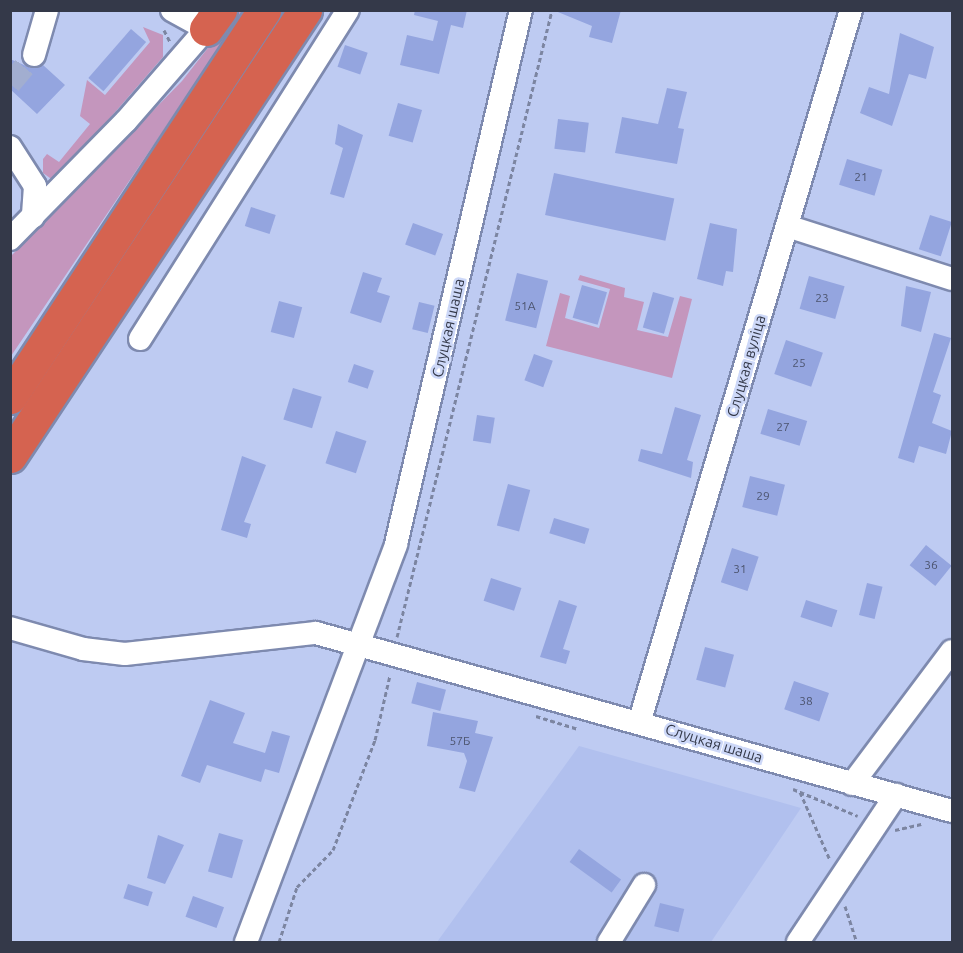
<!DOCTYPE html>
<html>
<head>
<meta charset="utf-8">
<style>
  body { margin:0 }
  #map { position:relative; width:963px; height:953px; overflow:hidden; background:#becbf2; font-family:Ubuntu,sans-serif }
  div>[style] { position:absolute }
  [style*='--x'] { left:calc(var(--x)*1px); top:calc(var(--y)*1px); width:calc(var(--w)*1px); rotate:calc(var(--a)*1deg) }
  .built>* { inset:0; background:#b1c0ee }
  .green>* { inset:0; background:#c496bd }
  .building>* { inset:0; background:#94a5df; transform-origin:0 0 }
  .minor-tunnel>* { height:22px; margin-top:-11px; transform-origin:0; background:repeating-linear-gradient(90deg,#a2aed0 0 22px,transparent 0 33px) }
  .path>* { height:3px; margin-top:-1.5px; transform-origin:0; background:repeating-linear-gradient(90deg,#7c85a1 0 4.5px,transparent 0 7.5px) }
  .roads { filter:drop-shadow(2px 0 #7e8aaf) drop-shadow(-2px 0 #7e8aaf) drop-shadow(0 2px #7e8aaf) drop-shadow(0 -2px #7e8aaf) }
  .minor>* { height:22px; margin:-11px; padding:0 11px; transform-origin:11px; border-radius:11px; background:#fff }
  .highway>* { height:33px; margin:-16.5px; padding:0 16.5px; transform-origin:16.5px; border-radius:16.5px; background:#d56350 }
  span { translate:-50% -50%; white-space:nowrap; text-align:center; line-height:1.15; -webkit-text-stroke:5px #cdd8f8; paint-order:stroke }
  .number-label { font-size:12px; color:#4c546e }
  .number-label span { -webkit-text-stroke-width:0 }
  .street-label { font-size:15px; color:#343949 }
  .frame { position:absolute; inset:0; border:12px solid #343949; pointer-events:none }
</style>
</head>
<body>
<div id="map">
  <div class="built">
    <i style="clip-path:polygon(579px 746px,801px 808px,711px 942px,437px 942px)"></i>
  </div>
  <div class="green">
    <i style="clip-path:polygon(237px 11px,244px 11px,11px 356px,11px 256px,182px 81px)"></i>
    <i style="clip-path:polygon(143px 27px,163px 35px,163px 57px,57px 179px,50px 178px,43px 173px,43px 159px,47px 154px,59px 162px,90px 124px,80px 116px,87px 80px,105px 95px,150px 42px)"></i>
    <i style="clip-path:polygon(580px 275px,625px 288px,624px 297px,644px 302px,637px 330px,668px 337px,680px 296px,692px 299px,672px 378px,546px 346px,560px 293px,570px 296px,565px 318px,599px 328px,610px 289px,578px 280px)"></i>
  </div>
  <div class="building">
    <i style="clip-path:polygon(415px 10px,467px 10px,463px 28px,451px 25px,439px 74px,400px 65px,407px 35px,433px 41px,438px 21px,414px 15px)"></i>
    <i style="clip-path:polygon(553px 10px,621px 10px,612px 43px,589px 37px,592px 26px)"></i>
    <i style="left:131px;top:29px;width:20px;height:65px;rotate:41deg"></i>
    <i style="clip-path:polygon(900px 33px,934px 47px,926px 79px,909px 74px,892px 126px,860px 113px,869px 87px,889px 94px)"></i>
    <i style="left:345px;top:45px;width:24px;height:23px;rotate:19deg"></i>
    <i style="clip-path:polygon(10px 59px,31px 68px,43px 65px,65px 85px,37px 114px,10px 89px)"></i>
    <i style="clip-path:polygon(667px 88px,687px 92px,678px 128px,684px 129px,677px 164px,615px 153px,622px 117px,658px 124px)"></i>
    <i style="left:398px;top:103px;width:25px;height:34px;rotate:16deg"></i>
    <i style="left:558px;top:119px;width:31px;height:30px;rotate:7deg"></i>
    <i style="clip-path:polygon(338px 124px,363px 135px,344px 198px,330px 194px,343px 148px,335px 144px)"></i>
    <i style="left:847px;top:159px;width:37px;height:27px;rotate:17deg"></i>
    <i style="left:554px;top:173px;width:123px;height:43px;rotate:12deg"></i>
    <i style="left:251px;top:207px;width:26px;height:20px;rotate:18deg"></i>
    <i style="left:930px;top:215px;width:23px;height:36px;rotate:18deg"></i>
    <i style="left:413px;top:223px;width:32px;height:23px;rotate:20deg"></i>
    <i style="clip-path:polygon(710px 223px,737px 229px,733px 272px,726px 271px,723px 286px,697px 279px)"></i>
    <i style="clip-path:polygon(363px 272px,382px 278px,377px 292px,390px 296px,381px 323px,350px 313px)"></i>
    <i style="left:517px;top:273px;width:32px;height:49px;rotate:14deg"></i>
    <i style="left:809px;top:276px;width:37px;height:34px;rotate:16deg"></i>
    <i style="left:582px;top:285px;width:26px;height:34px;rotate:16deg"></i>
    <i style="clip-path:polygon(906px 286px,931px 292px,921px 332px,901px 326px)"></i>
    <i style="left:653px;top:292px;width:22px;height:37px;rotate:16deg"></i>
    <i style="left:279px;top:301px;width:24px;height:32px;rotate:15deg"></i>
    <i style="left:419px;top:302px;width:16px;height:28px;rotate:14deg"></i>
    <i style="clip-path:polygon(934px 333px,951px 338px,933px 392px,941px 395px,932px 423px,952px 431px,946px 454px,919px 446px,914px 463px,898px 458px)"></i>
    <i style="left:786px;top:340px;width:39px;height:36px;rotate:19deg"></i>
    <i style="left:534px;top:354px;width:20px;height:28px;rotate:20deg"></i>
    <i style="left:354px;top:364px;width:21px;height:19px;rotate:19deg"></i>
    <i style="left:293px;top:388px;width:30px;height:33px;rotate:17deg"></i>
    <i style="clip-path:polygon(675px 407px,701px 415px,687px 460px,693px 462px,691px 478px,638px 461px,641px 449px,662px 454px)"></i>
    <i style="left:768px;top:409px;width:41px;height:26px;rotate:17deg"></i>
    <i style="left:477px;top:415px;width:18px;height:26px;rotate:9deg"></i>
    <i style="left:336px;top:431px;width:32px;height:34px;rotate:18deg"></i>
    <i style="clip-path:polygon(242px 456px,266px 465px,244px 522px,251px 524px,247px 538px,221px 530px)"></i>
    <i style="left:750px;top:476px;width:36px;height:32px;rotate:14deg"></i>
    <i style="left:508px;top:484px;width:23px;height:43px;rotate:15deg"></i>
    <i style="left:554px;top:518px;width:37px;height:16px;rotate:17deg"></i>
    <i style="left:926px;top:545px;width:33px;height:26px;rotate:39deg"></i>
    <i style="left:732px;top:548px;width:28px;height:36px;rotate:18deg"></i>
    <i style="left:491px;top:578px;width:32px;height:24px;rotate:18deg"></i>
    <i style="left:867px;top:583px;width:16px;height:33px;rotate:14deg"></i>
    <i style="clip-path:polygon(559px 600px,577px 606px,563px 649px,570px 651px,566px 664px,540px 657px)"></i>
    <i style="left:806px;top:600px;width:33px;height:18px;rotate:18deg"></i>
    <i style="left:705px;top:647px;width:30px;height:34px;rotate:15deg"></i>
    <i style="left:794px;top:681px;width:37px;height:30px;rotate:19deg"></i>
    <i style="left:417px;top:682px;width:30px;height:22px;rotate:15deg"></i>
    <i style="clip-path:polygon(210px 700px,245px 713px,233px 743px,265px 753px,272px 731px,290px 736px,279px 773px,265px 769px,261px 782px,207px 765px,200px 783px,181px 776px)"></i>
    <i style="clip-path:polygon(433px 712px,478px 721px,475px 733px,493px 737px,475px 792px,459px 788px,467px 761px,464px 753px,427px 746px)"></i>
    <i style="left:219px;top:833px;width:25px;height:40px;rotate:16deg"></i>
    <i style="clip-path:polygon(158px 835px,184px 845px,165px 884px,147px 878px)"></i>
    <i style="left:579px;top:849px;width:52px;height:16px;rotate:36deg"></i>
    <i style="left:128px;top:884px;width:26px;height:15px;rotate:18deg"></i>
    <i style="left:193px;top:896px;width:33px;height:22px;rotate:20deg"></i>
    <i style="left:660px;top:903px;width:25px;height:24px;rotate:14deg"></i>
  </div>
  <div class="minor-tunnel">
    <i style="--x:10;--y:84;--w:38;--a:-50"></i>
  </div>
  <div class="path">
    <i style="--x:164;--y:30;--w:13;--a:63"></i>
    <i style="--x:397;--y:637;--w:646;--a:-76.11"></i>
    <i style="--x:536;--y:716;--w:44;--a:17.2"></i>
    <i style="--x:793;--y:789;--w:70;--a:22.6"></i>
    <i style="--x:800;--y:792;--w:74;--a:66.2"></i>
    <i style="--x:895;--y:830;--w:27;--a:-13"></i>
    <i style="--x:845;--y:906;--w:38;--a:72"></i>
    <i style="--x:279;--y:942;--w:58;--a:-71.9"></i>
    <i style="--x:297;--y:887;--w:52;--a:-45.8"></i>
    <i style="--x:333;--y:850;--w:118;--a:-69.1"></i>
    <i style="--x:375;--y:740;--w:67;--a:-77"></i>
  </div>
  <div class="roads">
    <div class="minor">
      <i style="--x:34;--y:55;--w:47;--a:-73.9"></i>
      <i style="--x:10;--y:147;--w:46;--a:57.3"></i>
      <i style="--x:35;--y:186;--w:31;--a:94"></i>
      <i style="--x:787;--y:226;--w:173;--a:17.8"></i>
      <i style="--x:10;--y:239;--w:165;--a:-45.5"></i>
      <i style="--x:126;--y:121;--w:122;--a:-49"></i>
      <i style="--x:206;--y:29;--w:39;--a:-151"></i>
      <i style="--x:140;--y:339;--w:389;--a:-57.7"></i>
      <i style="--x:10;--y:628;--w:76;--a:16"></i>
      <i style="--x:83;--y:649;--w:42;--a:6.8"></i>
      <i style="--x:125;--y:654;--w:192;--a:-6.3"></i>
      <i style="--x:316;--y:633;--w:660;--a:15.64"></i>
      <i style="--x:640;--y:720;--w:741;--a:-73.45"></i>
      <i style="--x:852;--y:784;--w:166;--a:-53.1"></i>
      <i style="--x:246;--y:942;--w:425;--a:-69.3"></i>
      <i style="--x:396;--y:544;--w:548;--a:-76.83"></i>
      <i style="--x:609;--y:942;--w:67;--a:-58.4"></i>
      <i style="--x:798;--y:942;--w:177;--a:-56.3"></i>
    </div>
    <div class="highway">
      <i style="--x:206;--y:29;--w:24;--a:-54"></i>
      <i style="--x:10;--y:397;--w:463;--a:-56.7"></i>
      <i style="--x:10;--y:456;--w:535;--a:-56.52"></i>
    </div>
  </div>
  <div class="number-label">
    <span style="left:861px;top:177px">21</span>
    <span style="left:822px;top:298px">23</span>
    <span style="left:525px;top:306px">51А</span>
    <span style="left:799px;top:363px">25</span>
    <span style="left:783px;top:427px">27</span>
    <span style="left:763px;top:496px">29</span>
    <span style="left:931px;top:565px">36</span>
    <span style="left:740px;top:569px">31</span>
    <span style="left:806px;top:701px">38</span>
    <span style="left:460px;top:741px">57Б</span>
  </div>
  <div class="street-label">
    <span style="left:448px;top:328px;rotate:-77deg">Слуцкая шаша</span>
    <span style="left:746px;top:366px;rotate:-74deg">Слуцкая вуліца</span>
    <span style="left:714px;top:743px;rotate:17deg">Слуцкая шаша</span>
  </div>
  <div class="frame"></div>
</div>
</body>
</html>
